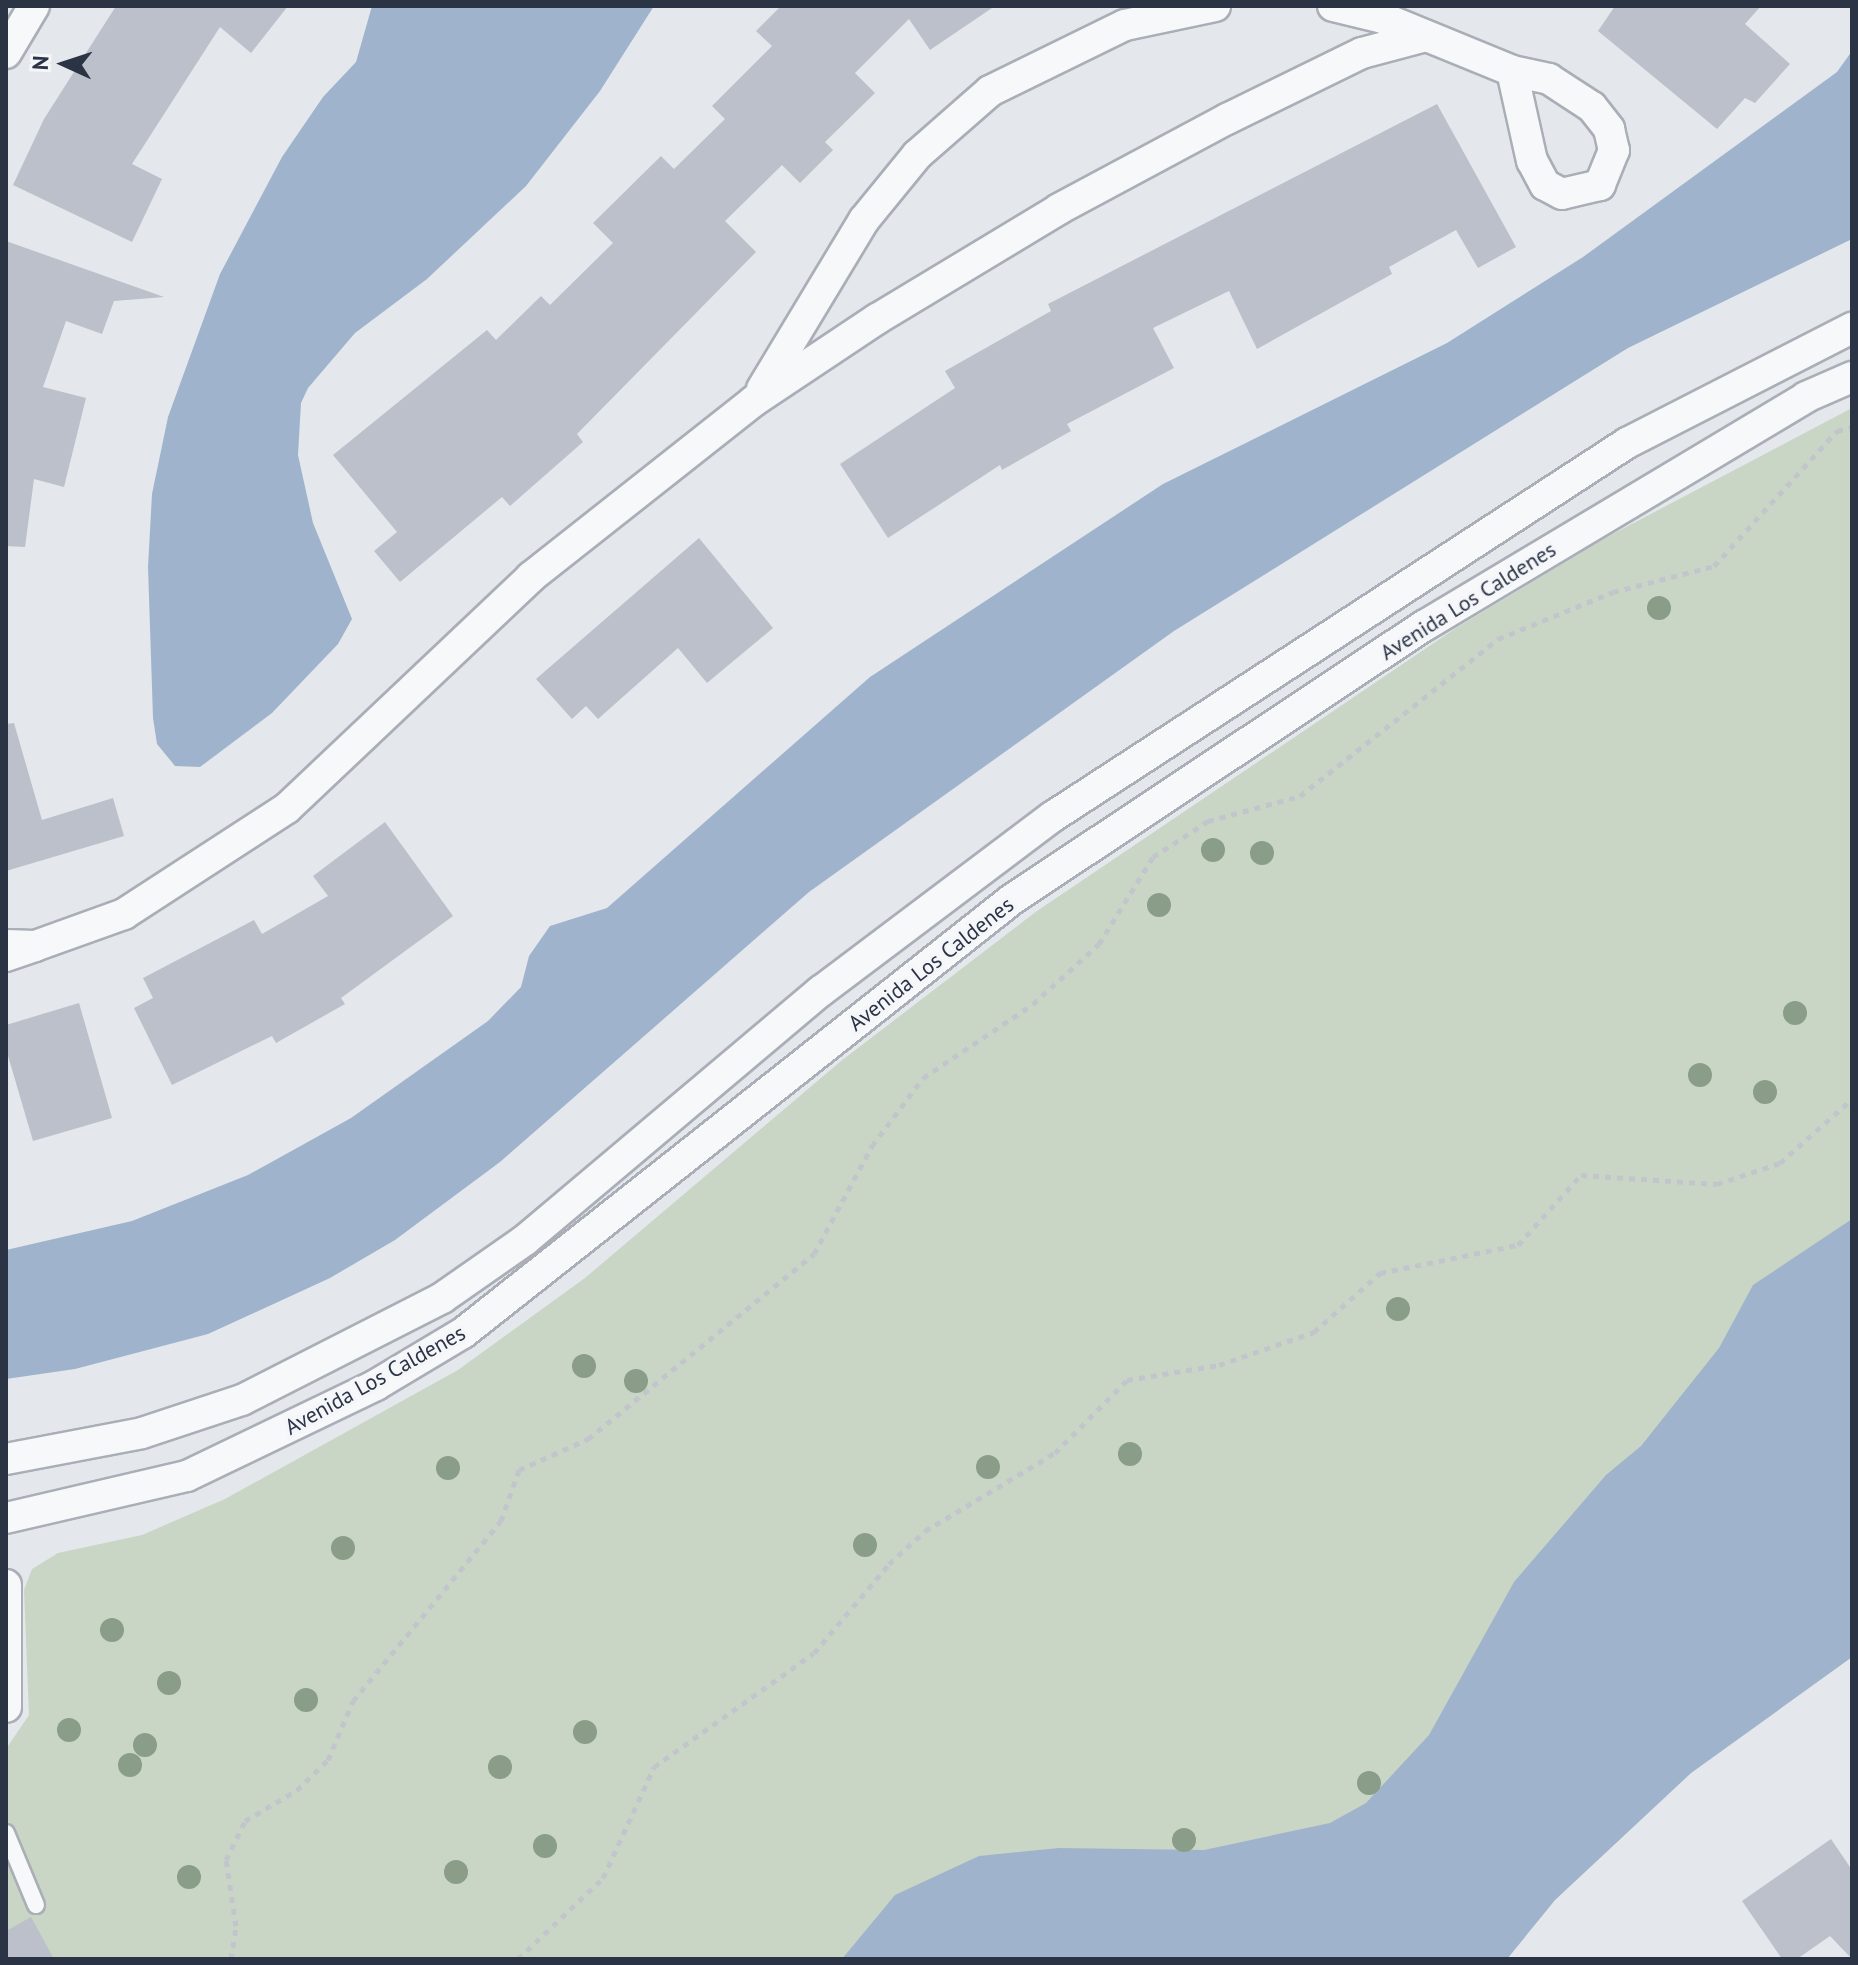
<!DOCTYPE html>
<html>
<head>
<meta charset="utf-8">
<style>
  body { margin:0 }
  #map { position:relative; width:1858px; height:1965px; overflow:hidden; background:#e4e7ec; font-family:"PT Sans",sans-serif }
  div>[style] { position:absolute }
  [style*='--x'] { left:calc(var(--x)*1px); top:calc(var(--y)*1px); width:calc(var(--w)*1px); rotate:calc(var(--a)*1deg) }
  .green>* { inset:0; background:#c9d6c5 }
  .water>* { inset:0; background:#9fb4cc }
  .building>* { inset:0; background:#bbc0ca }
  .path>* { height:5px; margin-top:-2.5px; transform-origin:0; background:repeating-linear-gradient(90deg,#c2c5cb 0 6px,transparent 0 12px) }
  .roads { filter:drop-shadow(2px 0 #a9aeb7) drop-shadow(-2px 0 #a9aeb7) drop-shadow(0 2px #a9aeb7) drop-shadow(0 -2px #a9aeb7) }
  .service>* { height:16px; margin:-8px; padding:0 8px; transform-origin:8px; border-radius:8px; background:#f7f8fa }
  .minor>* { height:30px; margin:-15px; padding:0 15px; transform-origin:15px; border-radius:15px; background:#f7f8fa }
  .trees>* { width:24px; height:24px; margin:-12px; border-radius:50%; background:#899d89 }
  span { translate:-50% -50%; white-space:nowrap; text-align:center; line-height:1.15; -webkit-text-stroke:7px #f4f6f9; paint-order:stroke }
  .street-label { font-size:22px; color:#2b3445 }
  .frame { position:absolute; inset:0; border:8px solid #2b3445; pointer-events:none }
  .north { position:absolute; left:24px; top:24px; width:80px; height:80px; -webkit-text-stroke:6px #f4f6f9; paint-order:stroke; rotate:273deg; font-size:22px; font-weight:700; line-height:32px; text-align:center; color:#2b3445 }
  .north::after { content:''; display:block; margin:auto; width:28px; height:36px; background:#2b3445; clip-path:polygon(50% 0,100% 100%,50% 72%,0 100%) }
</style>
</head>
<body>
<div id="map">
  <div class="green">
    <i style="clip-path:polygon(1852px 408px,1852px 1657px,1691px 1773px,1555px 1900px,1507px 1959px,6px 1959px,6px 1749px,29px 1715px,24px 1590px,32px 1569px,58px 1553px,142px 1535px,225px 1499px,458px 1370px,585px 1278px,841px 1061px,1037px 911px,1456px 628px,1609px 536px)"></i>
  </div>
  <div class="water">
    <i style="clip-path:polygon(372px 6px,654px 6px,600px 91px,526px 186px,427px 279px,355px 333px,308px 388px,301px 403px,298px 455px,313px 523px,352px 619px,338px 644px,272px 713px,200px 767px,175px 766px,157px 744px,153px 718px,148px 567px,152px 494px,168px 417px,220px 274px,282px 157px,323px 97px,356px 62px)"></i>
    <i style="clip-path:polygon(1852px 51px,1852px 239px,1628px 348px,1174px 631px,809px 892px,500px 1162px,395px 1240px,330px 1278px,208px 1334px,75px 1369px,6px 1379px,6px 1250px,132px 1221px,248px 1175px,351px 1118px,488px 1021px,521px 987px,529px 956px,550px 926px,607px 908px,870px 677px,1163px 484px,1447px 343px,1583px 257px,1837px 72px)"></i>
    <i style="clip-path:polygon(1852px 1219px,1852px 1657px,1691px 1773px,1555px 1900px,1507px 1959px,842px 1959px,895px 1895px,979px 1856px,1059px 1848px,1204px 1850px,1330px 1823px,1366px 1803px,1429px 1735px,1514px 1582px,1606px 1475px,1641px 1446px,1719px 1348px,1753px 1285px)"></i>
  </div>
  <div class="building">
    <i style="clip-path:polygon(116px 6px,288px 6px,251px 53px,220px 27px,132px 164px,162px 179px,132px 242px,13px 185px,44px 119px)"></i>
    <i style="clip-path:polygon(781px 6px,995px 6px,930px 50px,909px 19px,855px 73px,875px 93px,825px 142px,833px 150px,800px 183px,782px 165px,725px 221px,756px 252px,577px 434px,583px 442px,510px 506px,502px 497px,400px 582px,374px 551px,397px 532px,333px 455px,487px 330px,496px 340px,541px 296px,550px 305px,613px 243px,593px 223px,661px 156px,674px 169px,725px 119px,712px 106px,772px 46px,756px 31px)"></i>
    <i style="clip-path:polygon(1615px 6px,1761px 6px,1745px 24px,1790px 64px,1755px 103px,1745px 98px,1717px 129px,1598px 31px)"></i>
    <i style="clip-path:polygon(1437px 104px,1516px 247px,1478px 268px,1456px 230px,1389px 267px,1392px 274px,1257px 349px,1229px 291px,1153px 328px,1174px 368px,1067px 424px,1071px 431px,1002px 470px,1000px 465px,888px 538px,840px 464px,955px 388px,945px 371px,1051px 311px,1048px 304px)"></i>
    <i style="clip-path:polygon(6px 241px,164px 297px,114px 301px,102px 334px,66px 321px,43px 387px,86px 398px,64px 487px,34px 479px,25px 547px,6px 546px)"></i>
    <i style="clip-path:polygon(699px 538px,773px 628px,707px 683px,678px 648px,598px 719px,586px 706px,572px 719px,536px 679px)"></i>
    <i style="clip-path:polygon(14px 723px,42px 820px,113px 798px,124px 836px,6px 871px,6px 724px)"></i>
    <i style="clip-path:polygon(385px 822px,453px 916px,341px 998px,345px 1004px,276px 1043px,272px 1036px,172px 1085px,134px 1008px,153px 998px,143px 978px,254px 920px,262px 934px,328px 896px,313px 876px)"></i>
    <i style="clip-path:polygon(79px 1003px,112px 1118px,33px 1141px,6px 1049px,6px 1025px)"></i>
    <i style="clip-path:polygon(1831px 1839px,1852px 1870px,1852px 1959px,1830px 1936px,1797px 1959px,1782px 1959px,1742px 1901px)"></i>
    <i style="clip-path:polygon(31px 1917px,54px 1959px,6px 1959px,6px 1931px)"></i>
  </div>
  <div class="path">
    <i style="--x:231;--y:1959;--w:33;--a:-81"></i>
    <i style="--x:236;--y:1926;--w:67;--a:-98.6"></i>
    <i style="--x:226;--y:1860;--w:43;--a:-64"></i>
    <i style="--x:245;--y:1821;--w:61;--a:-30.8"></i>
    <i style="--x:297;--y:1790;--w:43;--a:-44.1"></i>
    <i style="--x:328;--y:1760;--w:64;--a:-67"></i>
    <i style="--x:353;--y:1701;--w:233;--a:-50.6"></i>
    <i style="--x:501;--y:1521;--w:54;--a:-70.6"></i>
    <i style="--x:519;--y:1470;--w:76;--a:-24.2"></i>
    <i style="--x:588;--y:1439;--w:292;--a:-39.3"></i>
    <i style="--x:814;--y:1254;--w:123;--a:-61.8"></i>
    <i style="--x:872;--y:1146;--w:85;--a:-53.1"></i>
    <i style="--x:923;--y:1078;--w:133;--a:-33.9"></i>
    <i style="--x:1033;--y:1004;--w:89;--a:-42.3"></i>
    <i style="--x:1099;--y:944;--w:102;--a:-58.2"></i>
    <i style="--x:1153;--y:857;--w:66;--a:-33.2"></i>
    <i style="--x:1208;--y:821;--w:95;--a:-15.2"></i>
    <i style="--x:1300;--y:796;--w:253;--a:-38.4"></i>
    <i style="--x:1498;--y:639;--w:124;--a:-22.2"></i>
    <i style="--x:1613;--y:592;--w:104;--a:-14.4"></i>
    <i style="--x:1714;--y:566;--w:183;--a:-47.7"></i>
    <i style="--x:1837;--y:431;--w:16;--a:-15"></i>
    <i style="--x:518;--y:1959;--w:117;--a:-43.6"></i>
    <i style="--x:603;--y:1878;--w:122;--a:-65.3"></i>
    <i style="--x:654;--y:1767;--w:196;--a:-35.5"></i>
    <i style="--x:814;--y:1653;--w:116;--a:-49.9"></i>
    <i style="--x:889;--y:1564;--w:49;--a:-42.5"></i>
    <i style="--x:925;--y:1531;--w:152;--a:-31"></i>
    <i style="--x:1055;--y:1453;--w:103;--a:-45.4"></i>
    <i style="--x:1127;--y:1380;--w:93;--a:-9.3"></i>
    <i style="--x:1219;--y:1365;--w:101;--a:-19.2"></i>
    <i style="--x:1314;--y:1332;--w:89;--a:-41.8"></i>
    <i style="--x:1380;--y:1273;--w:141;--a:-11.5"></i>
    <i style="--x:1518;--y:1245;--w:94;--a:-48"></i>
    <i style="--x:1581;--y:1175;--w:136;--a:3.8"></i>
    <i style="--x:1717;--y:1184;--w:66;--a:-18.4"></i>
    <i style="--x:1780;--y:1163;--w:96;--a:-41.6"></i>
  </div>
  <div class="roads">
    <div class="service">
      <i style="--x:6;--y:1833;--w:78;--a:67.4"></i>
    </div>
    <div class="minor">
      <i style="--x:1333;--y:6;--w:51;--a:13.5"></i>
      <i style="--x:1383;--y:18;--w:139;--a:22.3"></i>
      <i style="--x:1512;--y:71;--w:38;--a:12"></i>
      <i style="--x:1549;--y:79;--w:51;--a:33.1"></i>
      <i style="--x:1592;--y:107;--w:28;--a:52"></i>
      <i style="--x:1609;--y:129;--w:22;--a:77"></i>
      <i style="--x:1614;--y:150;--w:38;--a:112"></i>
      <i style="--x:1600;--y:185;--w:39;--a:167"></i>
      <i style="--x:1562;--y:194;--w:19;--a:-152"></i>
      <i style="--x:1545;--y:185;--w:27;--a:-118"></i>
      <i style="--x:1532;--y:161;--w:92;--a:-102.5"></i>
      <i style="--x:6;--y:53;--w:55;--a:-59.2"></i>
      <i style="--x:762;--y:389;--w:197;--a:-58.9"></i>
      <i style="--x:864;--y:220;--w:84;--a:-50.8"></i>
      <i style="--x:917;--y:155;--w:97;--a:-41.2"></i>
      <i style="--x:990;--y:91;--w:150;--a:-26.1"></i>
      <i style="--x:1125;--y:25;--w:92;--a:-11.9"></i>
      <i style="--x:6;--y:945;--w:29;--a:2"></i>
      <i style="--x:35;--y:946;--w:31;--a:161"></i>
      <i style="--x:35;--y:946;--w:95;--a:-19.8"></i>
      <i style="--x:124;--y:914;--w:194;--a:-33"></i>
      <i style="--x:287;--y:808;--w:336;--a:-43.4"></i>
      <i style="--x:531;--y:577;--w:284;--a:-38.3"></i>
      <i style="--x:754;--y:401;--w:148;--a:-33.7"></i>
      <i style="--x:877;--y:319;--w:213;--a:-31.1"></i>
      <i style="--x:1059;--y:209;--w:191;--a:-28.2"></i>
      <i style="--x:1227;--y:119;--w:150;--a:-26.1"></i>
      <i style="--x:1362;--y:53;--w:66;--a:-14.9"></i>
      <i style="--x:6;--y:1459;--w:138;--a:-10.8"></i>
      <i style="--x:142;--y:1433;--w:105;--a:-18.3"></i>
      <i style="--x:242;--y:1400;--w:225;--a:-27"></i>
      <i style="--x:442;--y:1298;--w:101;--a:-34.9"></i>
      <i style="--x:525;--y:1240;--w:387;--a:-40.1"></i>
      <i style="--x:821;--y:991;--w:289;--a:-37"></i>
      <i style="--x:1052;--y:817;--w:686;--a:-33.04"></i>
      <i style="--x:1627;--y:443;--w:253;--a:-27.1"></i>
      <i style="--x:6;--y:1518;--w:186;--a:-13.1"></i>
      <i style="--x:187;--y:1476;--w:210;--a:-25.7"></i>
      <i style="--x:376;--y:1385;--w:101;--a:-30.9"></i>
      <i style="--x:463;--y:1333;--w:698;--a:-38.31"></i>
      <i style="--x:1011;--y:900;--w:496;--a:-33.6"></i>
      <i style="--x:1424;--y:626;--w:445;--a:-30.9"></i>
      <i style="--x:1806;--y:397;--w:50;--a:-23.5"></i>
      <i style="--x:6;--y:1585;--w:122;--a:90"></i>
    </div>
  </div>
  <div class="trees">
    <i style="left:1659px;top:608px"></i>
    <i style="left:1213px;top:850px"></i>
    <i style="left:1262px;top:853px"></i>
    <i style="left:1159px;top:905px"></i>
    <i style="left:1795px;top:1013px"></i>
    <i style="left:1700px;top:1075px"></i>
    <i style="left:1765px;top:1092px"></i>
    <i style="left:1398px;top:1309px"></i>
    <i style="left:584px;top:1366px"></i>
    <i style="left:636px;top:1381px"></i>
    <i style="left:1130px;top:1454px"></i>
    <i style="left:988px;top:1467px"></i>
    <i style="left:448px;top:1468px"></i>
    <i style="left:865px;top:1545px"></i>
    <i style="left:343px;top:1548px"></i>
    <i style="left:112px;top:1630px"></i>
    <i style="left:169px;top:1683px"></i>
    <i style="left:306px;top:1700px"></i>
    <i style="left:69px;top:1730px"></i>
    <i style="left:585px;top:1732px"></i>
    <i style="left:145px;top:1745px"></i>
    <i style="left:130px;top:1765px"></i>
    <i style="left:500px;top:1767px"></i>
    <i style="left:1369px;top:1783px"></i>
    <i style="left:1184px;top:1840px"></i>
    <i style="left:545px;top:1846px"></i>
    <i style="left:456px;top:1872px"></i>
    <i style="left:189px;top:1877px"></i>
  </div>
  <div class="street-label">
    <span style="left:1468px;top:601px;rotate:-32deg">Avenida Los Caldenes</span>
    <span style="left:931px;top:964px;rotate:-38deg">Avenida Los Caldenes</span>
    <span style="left:375px;top:1380px;rotate:-29deg">Avenida Los Caldenes</span>
  </div>
  <div class="frame"></div>
  <div class="north">N</div>
</div>
</body>
</html>
